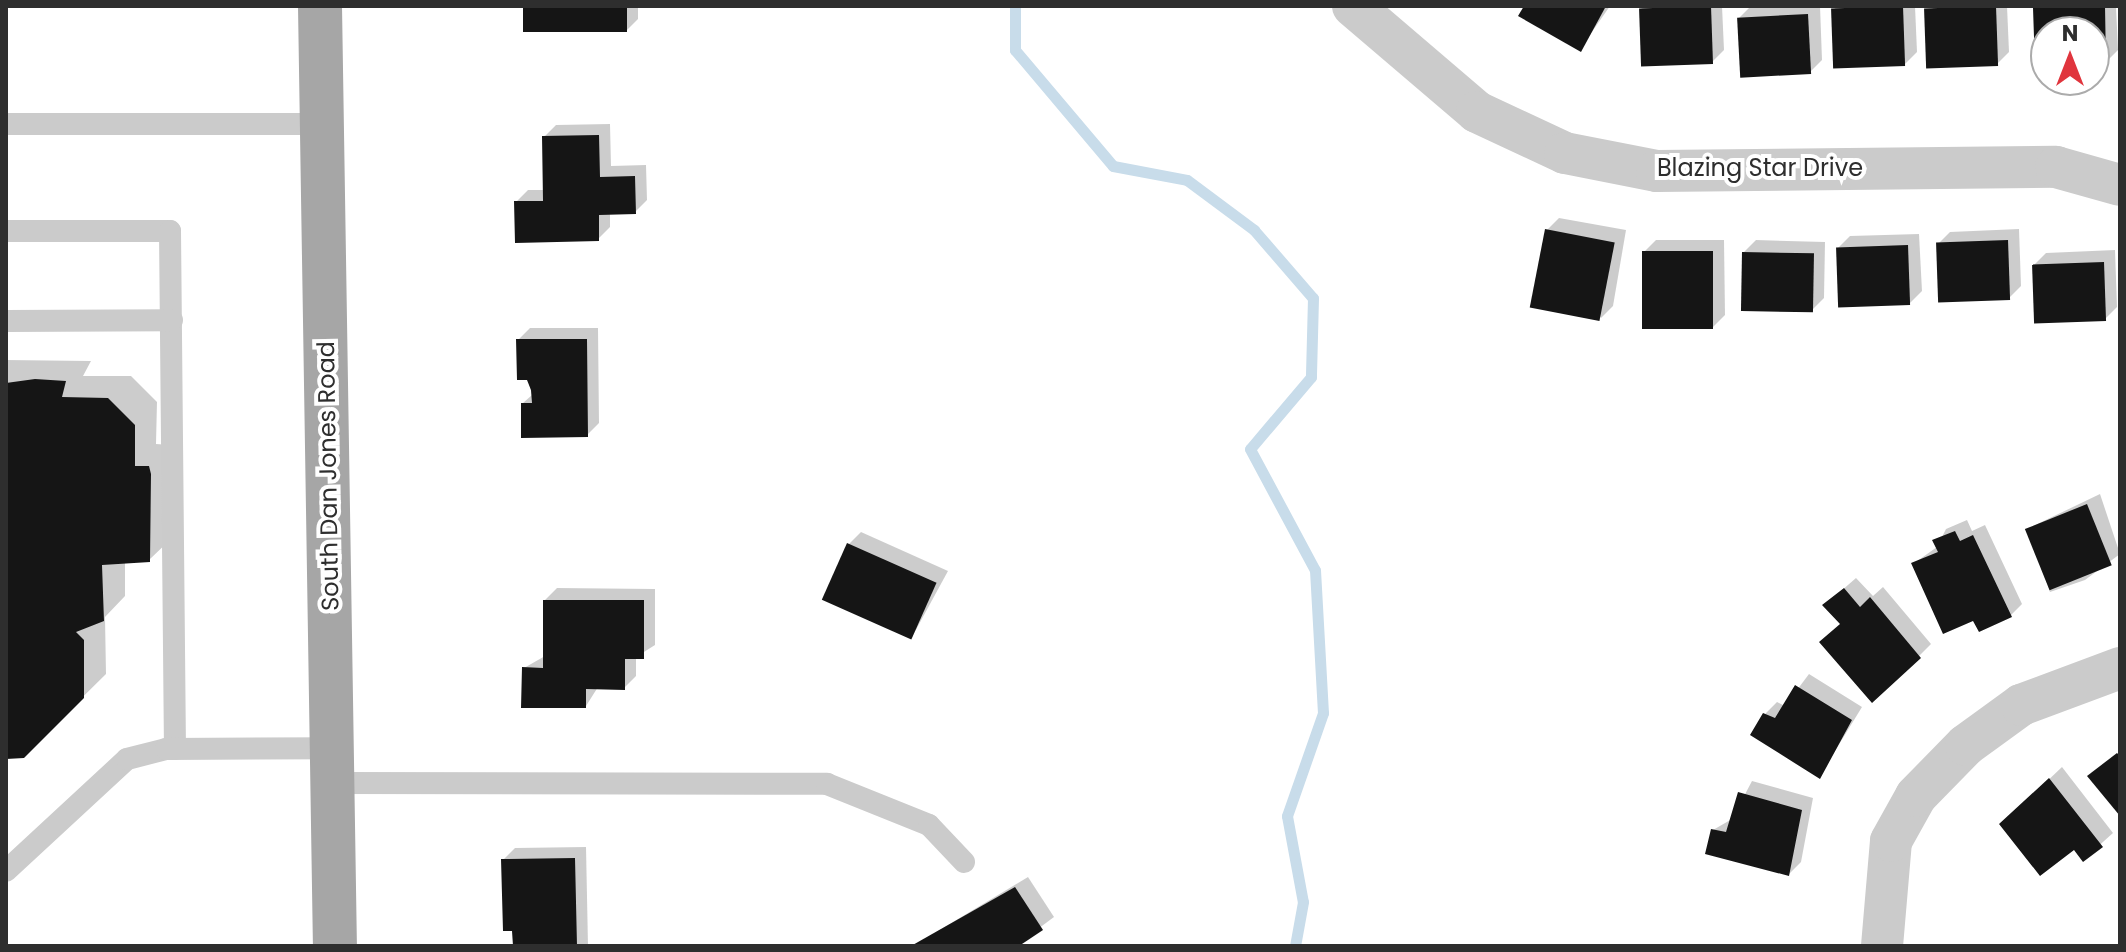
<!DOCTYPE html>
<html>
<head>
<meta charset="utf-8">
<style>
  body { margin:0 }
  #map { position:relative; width:2126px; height:952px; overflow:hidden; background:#fff; font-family:Poppins,sans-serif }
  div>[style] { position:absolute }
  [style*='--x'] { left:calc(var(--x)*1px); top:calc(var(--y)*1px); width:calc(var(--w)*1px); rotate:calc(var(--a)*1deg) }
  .shadow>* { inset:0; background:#0003 }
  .stream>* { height:11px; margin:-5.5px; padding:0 5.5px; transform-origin:5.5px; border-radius:5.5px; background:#c8dcea }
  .building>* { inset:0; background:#151515; transform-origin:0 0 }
  .service>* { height:22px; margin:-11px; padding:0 11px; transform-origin:11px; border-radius:11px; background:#cbcbcb }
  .minor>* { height:42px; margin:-21px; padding:0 21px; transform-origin:21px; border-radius:21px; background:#cbcbcb }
  .primary>* { height:44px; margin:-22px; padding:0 22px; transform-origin:22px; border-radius:22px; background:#a6a6a6 }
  span { translate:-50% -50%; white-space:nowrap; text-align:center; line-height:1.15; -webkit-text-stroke:8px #fff; paint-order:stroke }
  .street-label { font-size:24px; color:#2e2e2e }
  .frame { position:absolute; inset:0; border:8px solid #2e2e2e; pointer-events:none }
  .north { position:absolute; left:2030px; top:16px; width:80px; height:80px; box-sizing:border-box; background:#fff; border:2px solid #ababab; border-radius:50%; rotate:0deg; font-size:22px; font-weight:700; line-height:32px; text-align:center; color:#2e2e2e }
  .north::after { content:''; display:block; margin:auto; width:28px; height:36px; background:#e0353d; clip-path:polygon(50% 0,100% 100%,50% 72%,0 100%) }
</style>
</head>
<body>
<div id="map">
  <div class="shadow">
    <i style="clip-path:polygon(525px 6px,638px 6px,638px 19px,626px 31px)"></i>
    <i style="clip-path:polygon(1526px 6px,1610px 6px,1580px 49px)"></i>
    <i style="clip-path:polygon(1722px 6px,1724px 50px,1712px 62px,1641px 8px)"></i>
    <i style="clip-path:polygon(1751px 6px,1820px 6px,1822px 60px,1810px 72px,1739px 18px)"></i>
    <i style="clip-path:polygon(1838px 6px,1915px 6px,1917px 52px,1905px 64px,1833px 10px)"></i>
    <i style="clip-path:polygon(1930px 6px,2007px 6px,2009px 52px,1997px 64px)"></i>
    <i style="clip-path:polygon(2116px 6px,2118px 50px,2106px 62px,2094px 63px,2094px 32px,2046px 32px,2046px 64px,2037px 6px)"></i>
    <i style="clip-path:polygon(610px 124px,611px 166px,646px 165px,647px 200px,635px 212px,610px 213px,610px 227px,598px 239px,516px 202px,528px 190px,545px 190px,544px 137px,556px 125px)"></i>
    <i style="clip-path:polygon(1559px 218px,1626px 230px,1613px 306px,1601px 318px,1547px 230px)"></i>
    <i style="clip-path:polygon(2019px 229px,2021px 286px,2009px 298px,1938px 244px,1950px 232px)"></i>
    <i style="clip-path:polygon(1919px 234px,1922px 291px,1910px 303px,1838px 248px,1850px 236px)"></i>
    <i style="clip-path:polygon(1656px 240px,1724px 240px,1725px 315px,1713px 327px,1644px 252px)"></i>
    <i style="clip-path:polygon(1756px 240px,1825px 242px,1824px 298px,1812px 310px,1744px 252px)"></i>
    <i style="clip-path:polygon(2115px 250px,2117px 307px,2105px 319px,2034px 265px,2046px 253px)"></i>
    <i style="clip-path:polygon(530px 328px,598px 328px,599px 423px,587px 435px,523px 403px,532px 395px,518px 340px)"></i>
    <i style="clip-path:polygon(6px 360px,91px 361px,83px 376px,131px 376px,157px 402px,156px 444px,171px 445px,172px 538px,149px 560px,125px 561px,125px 596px,105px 617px,106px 674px,23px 756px,6px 757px)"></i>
    <i style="clip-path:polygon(2100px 494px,2120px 554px,2085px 580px,2050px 592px,2027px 529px)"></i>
    <i style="clip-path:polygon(1967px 520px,1972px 531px,1985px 525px,2022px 604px,2010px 616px,1974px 619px,1913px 564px,1937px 547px,1946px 529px)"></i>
    <i style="clip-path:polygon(861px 532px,948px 571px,912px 637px,849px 544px)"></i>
    <i style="clip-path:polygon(1856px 578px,1873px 596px,1883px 587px,1931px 644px,1919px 656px,1842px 623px,1825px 605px)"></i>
    <i style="clip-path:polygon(557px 588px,655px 589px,655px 645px,636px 657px,636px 676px,624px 688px,598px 687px,586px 706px,524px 668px,545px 656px,545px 600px)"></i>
    <i style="clip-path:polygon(1809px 674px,1862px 707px,1819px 777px,1765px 714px,1777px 702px,1785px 706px)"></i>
    <i style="clip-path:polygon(2062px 767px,2113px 833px,2084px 859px,2074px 847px,2002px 824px)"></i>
    <i style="clip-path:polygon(1752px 781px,1813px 798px,1801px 862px,1789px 874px,1713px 830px,1732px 819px)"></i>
    <i style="clip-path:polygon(586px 847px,588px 946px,515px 946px,503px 860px,515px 848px)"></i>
    <i style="clip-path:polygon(1028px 877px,1054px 917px,1015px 946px,913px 946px)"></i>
  </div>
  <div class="stream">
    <i style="--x:1015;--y:6;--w:44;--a:90"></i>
    <i style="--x:1015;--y:50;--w:152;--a:49.8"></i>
    <i style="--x:1113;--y:166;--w:75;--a:10.7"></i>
    <i style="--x:1187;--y:180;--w:84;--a:36.7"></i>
    <i style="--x:1254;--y:230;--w:90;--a:49.1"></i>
    <i style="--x:1313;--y:298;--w:79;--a:91.5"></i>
    <i style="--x:1311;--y:377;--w:94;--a:130.3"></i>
    <i style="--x:1250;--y:449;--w:137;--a:61.8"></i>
    <i style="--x:1315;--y:570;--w:143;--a:86.8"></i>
    <i style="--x:1323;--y:713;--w:109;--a:109.3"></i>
    <i style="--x:1287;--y:816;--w:87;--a:79.5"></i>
    <i style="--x:1303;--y:902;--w:45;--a:100.3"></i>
  </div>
  <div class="building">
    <i style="left:523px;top:6px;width:104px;height:26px"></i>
    <i style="clip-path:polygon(1524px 6px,1606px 6px,1581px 52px,1518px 16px)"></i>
    <i style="left:1711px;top:6px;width:58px;height:72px;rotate:88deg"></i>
    <i style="left:1903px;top:6px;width:60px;height:72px;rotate:88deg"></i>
    <i style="left:1996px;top:6px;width:60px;height:72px;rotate:88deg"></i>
    <i style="clip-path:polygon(2074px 6px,2105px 6px,2106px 64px,2094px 65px,2094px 32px,2046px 32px,2046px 66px,2035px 67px,2033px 8px)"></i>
    <i style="left:1808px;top:14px;width:60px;height:71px;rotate:87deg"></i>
    <i style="clip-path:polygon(599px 135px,600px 177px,635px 176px,636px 214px,599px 215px,599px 241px,515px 243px,514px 201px,543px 201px,542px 136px)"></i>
    <i style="left:1545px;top:229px;width:71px;height:80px;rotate:11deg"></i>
    <i style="left:2008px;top:240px;width:60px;height:72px;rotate:88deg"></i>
    <i style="left:1908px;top:245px;width:60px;height:72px;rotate:88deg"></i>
    <i style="left:1713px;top:251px;width:78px;height:71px;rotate:90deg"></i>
    <i style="left:1742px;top:252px;width:72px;height:59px;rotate:1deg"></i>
    <i style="left:2104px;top:262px;width:59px;height:72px;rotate:88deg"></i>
    <i style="clip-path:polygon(516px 339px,587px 339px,588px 437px,521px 438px,521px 403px,532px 403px,531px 390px,527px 380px,517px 380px)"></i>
    <i style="clip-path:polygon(35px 379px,66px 381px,62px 397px,108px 398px,135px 425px,135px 466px,149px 466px,151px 474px,150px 562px,102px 565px,104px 621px,76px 632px,84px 640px,84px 698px,24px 758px,6px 759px,6px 383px)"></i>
    <i style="left:2087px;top:504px;width:66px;height:67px;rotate:68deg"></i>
    <i style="clip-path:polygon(1955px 531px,1960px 541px,1973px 535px,2012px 617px,1979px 632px,1973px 621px,1943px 634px,1911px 563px,1938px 552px,1932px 540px)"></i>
    <i style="left:847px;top:543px;width:98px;height:62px;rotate:24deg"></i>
    <i style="clip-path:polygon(1844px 588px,1860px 607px,1870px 597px,1921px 658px,1872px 703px,1819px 642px,1840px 624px,1822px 605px)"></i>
    <i style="clip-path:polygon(543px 600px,644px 600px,644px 659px,625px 659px,625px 690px,586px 689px,586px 708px,521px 708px,522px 667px,543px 668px)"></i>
    <i style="clip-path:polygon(1795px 685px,1852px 720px,1820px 779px,1750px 735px,1763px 713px,1775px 718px)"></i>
    <i style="clip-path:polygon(2117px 753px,2120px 756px,2120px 816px,2087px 776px)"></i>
    <i style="clip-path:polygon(2049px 778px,2103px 847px,2083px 862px,2074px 850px,2040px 876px,1999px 824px)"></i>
    <i style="clip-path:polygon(1738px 792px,1802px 810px,1789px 876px,1705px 854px,1711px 829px,1726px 832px)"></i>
    <i style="clip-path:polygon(575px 858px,577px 946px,513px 946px,512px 931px,503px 931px,501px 859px)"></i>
    <i style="clip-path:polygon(1015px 887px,1043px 930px,1019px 946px,911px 946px)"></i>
  </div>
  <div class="service">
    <i style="--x:6;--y:124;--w:316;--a:0"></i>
    <i style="--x:6;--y:231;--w:164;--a:0"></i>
    <i style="--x:170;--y:231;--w:518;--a:89.45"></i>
    <i style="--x:6;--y:321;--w:166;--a:-0.3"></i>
    <i style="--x:333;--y:783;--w:494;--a:0.1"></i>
    <i style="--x:827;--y:784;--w:110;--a:21.9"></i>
    <i style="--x:929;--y:825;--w:51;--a:46.6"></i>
    <i style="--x:6;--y:871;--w:165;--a:-42.8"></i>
    <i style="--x:127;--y:759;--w:40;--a:-14.4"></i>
    <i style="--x:166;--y:749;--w:166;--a:-0.3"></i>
  </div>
  <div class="minor">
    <i style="--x:1353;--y:6;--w:163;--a:40.5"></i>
    <i style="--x:1477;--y:112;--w:97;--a:25"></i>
    <i style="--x:1565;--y:153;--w:94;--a:11.1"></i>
    <i style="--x:1657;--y:171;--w:399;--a:-0.6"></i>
    <i style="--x:2056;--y:167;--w:66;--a:15.7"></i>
    <i style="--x:1882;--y:946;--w:105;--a:-85.1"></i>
    <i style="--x:1891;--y:841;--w:51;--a:-60.9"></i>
    <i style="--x:1916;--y:796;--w:71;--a:-45.6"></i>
    <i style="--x:1966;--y:745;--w:68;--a:-36"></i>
    <i style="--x:2021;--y:705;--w:106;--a:-20.5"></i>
  </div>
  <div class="primary">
    <i style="--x:320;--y:6;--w:940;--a:89.09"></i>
  </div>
  <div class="street-label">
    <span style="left:1760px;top:168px">Blazing Star Drive</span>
    <span style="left:328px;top:476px;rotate:-91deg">South Dan Jones Road</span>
  </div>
  <div class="frame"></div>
  <div class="north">N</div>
</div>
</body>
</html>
